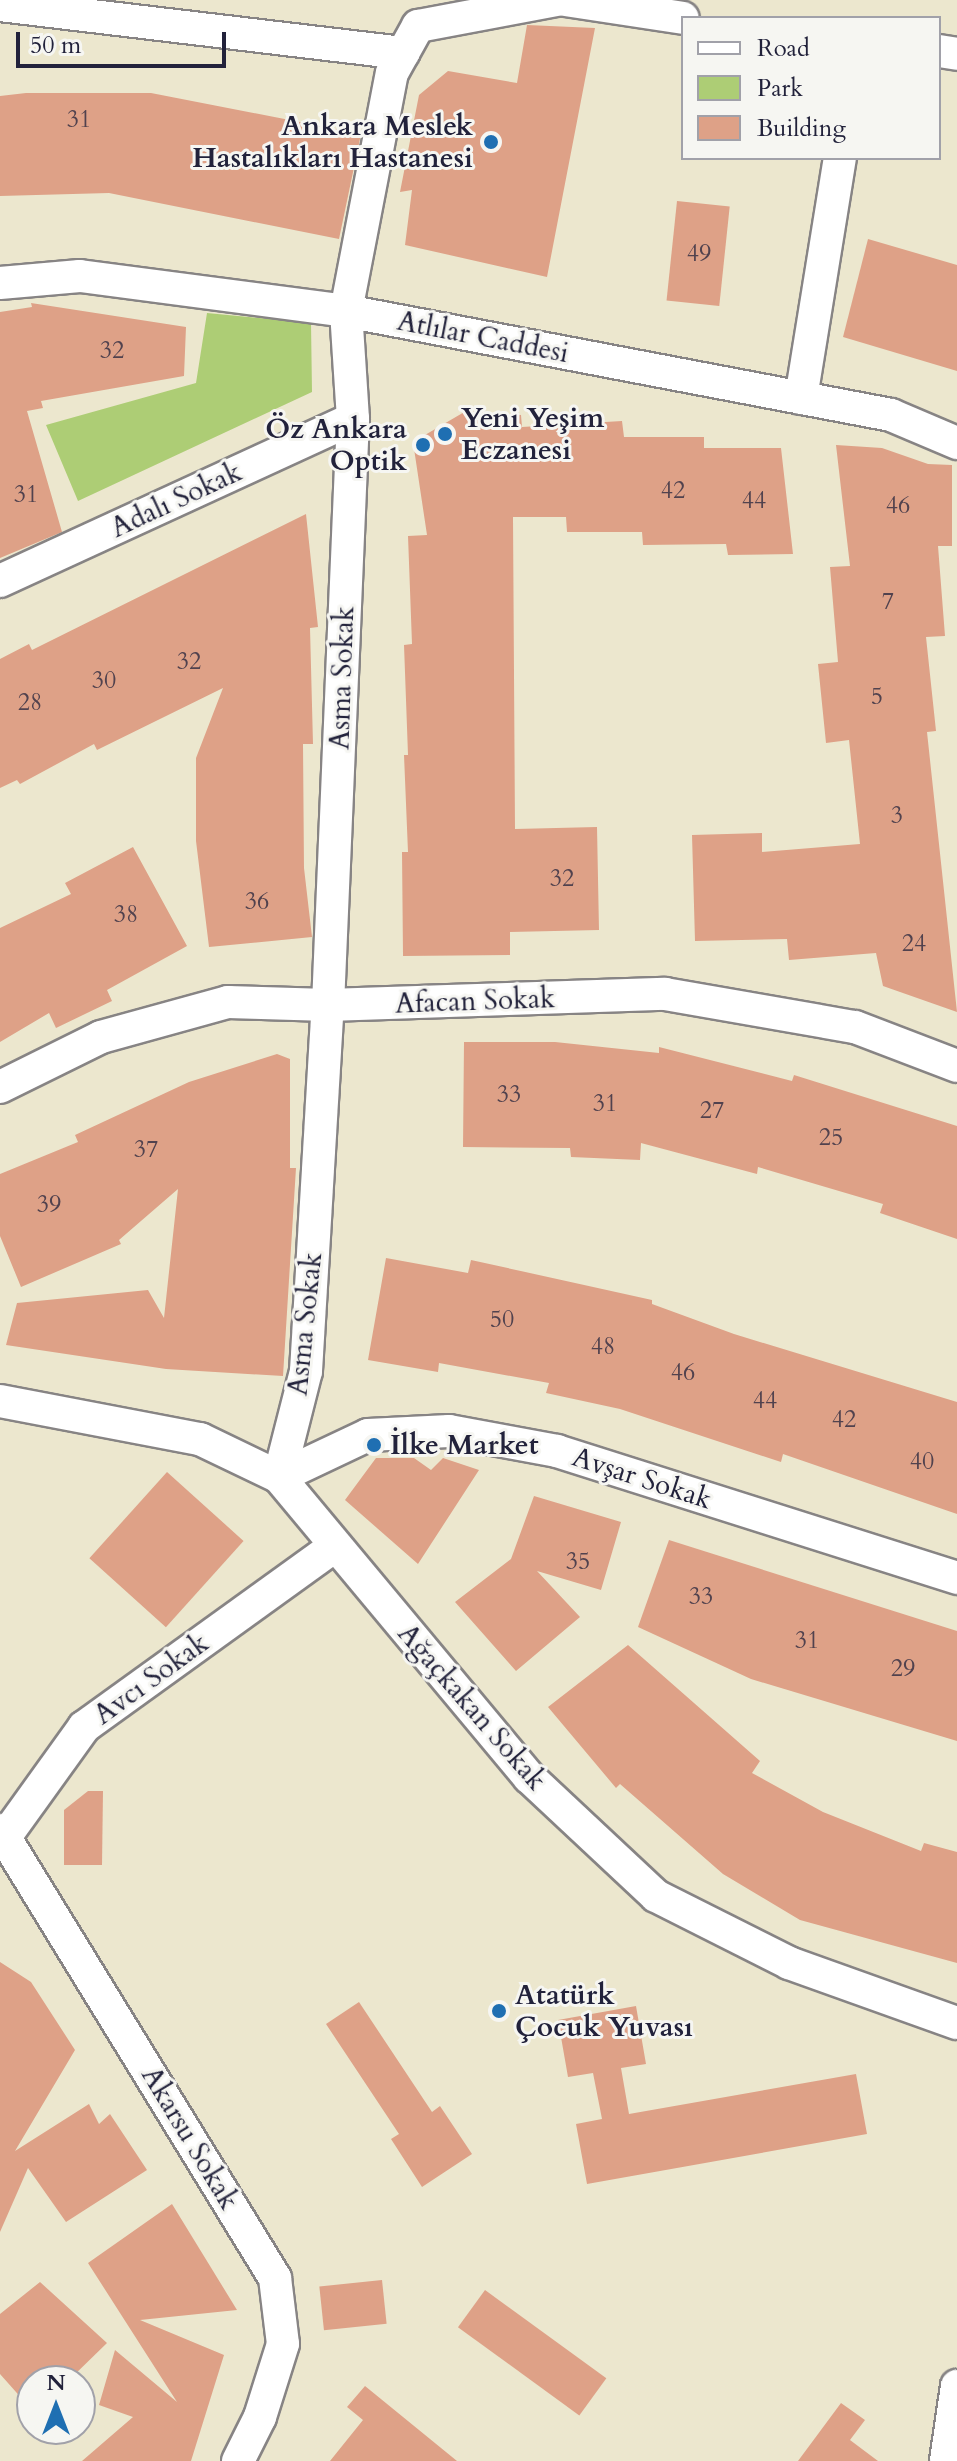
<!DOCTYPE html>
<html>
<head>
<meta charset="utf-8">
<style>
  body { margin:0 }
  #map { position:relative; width:957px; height:2461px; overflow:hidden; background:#ece7ce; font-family:Cardo,serif }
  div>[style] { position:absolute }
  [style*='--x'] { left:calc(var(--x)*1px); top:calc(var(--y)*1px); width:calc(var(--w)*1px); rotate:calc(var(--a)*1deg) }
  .green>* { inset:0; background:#adcd75 }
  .building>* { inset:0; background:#dea187; transform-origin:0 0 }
  .roads { filter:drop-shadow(2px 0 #878484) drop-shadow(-2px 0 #878484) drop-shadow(0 2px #878484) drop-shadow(0 -2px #878484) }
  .minor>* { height:32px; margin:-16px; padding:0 16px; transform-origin:16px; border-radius:16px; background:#fff }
  .dots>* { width:22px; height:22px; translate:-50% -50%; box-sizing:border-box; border:4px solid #f6f6f2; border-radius:50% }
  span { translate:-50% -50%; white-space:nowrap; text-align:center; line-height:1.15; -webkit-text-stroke:6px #f6f6f2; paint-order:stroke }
  .number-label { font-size:24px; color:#51424e }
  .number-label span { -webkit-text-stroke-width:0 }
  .poi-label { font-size:28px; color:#22223b; font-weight:700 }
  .right { translate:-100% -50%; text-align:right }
  .left { translate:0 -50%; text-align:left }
  .street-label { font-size:28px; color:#22223b }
  .legend { position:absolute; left:681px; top:16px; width:260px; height:144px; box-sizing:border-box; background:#f6f6f2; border:2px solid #a1a1a9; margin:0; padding:10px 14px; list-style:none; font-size:24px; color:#22223b }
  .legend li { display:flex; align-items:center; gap:16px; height:40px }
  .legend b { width:40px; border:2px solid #a1a1a9 }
  .north { position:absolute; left:16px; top:2365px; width:80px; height:80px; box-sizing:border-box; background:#f6f6f2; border:2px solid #a1a1a9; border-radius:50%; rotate:0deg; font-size:22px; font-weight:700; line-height:32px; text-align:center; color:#22223b }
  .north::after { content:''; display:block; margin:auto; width:28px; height:36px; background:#1f6fb2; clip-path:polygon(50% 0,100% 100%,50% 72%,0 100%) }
  .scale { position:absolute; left:16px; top:32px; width:210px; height:36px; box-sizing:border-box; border:4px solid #22223b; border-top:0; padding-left:10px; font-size:24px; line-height:28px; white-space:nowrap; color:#22223b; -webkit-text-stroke:6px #f6f6f2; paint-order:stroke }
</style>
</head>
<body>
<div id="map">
  <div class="green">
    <i style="clip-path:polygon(207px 313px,311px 323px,312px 392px,78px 501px,46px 425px,196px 383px)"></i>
  </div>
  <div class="building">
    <i style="clip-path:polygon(527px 25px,595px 28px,547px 277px,405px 245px,412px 190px,400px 192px,419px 95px,448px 71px,517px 83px)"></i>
    <i style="clip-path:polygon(26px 93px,151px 93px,361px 134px,339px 239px,109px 193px,0 196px,0 96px)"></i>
    <i style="left:677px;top:201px;width:53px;height:100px;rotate:6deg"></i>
    <i style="clip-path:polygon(868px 239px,957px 265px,957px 371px,843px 337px)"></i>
    <i style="clip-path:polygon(31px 303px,186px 327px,184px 376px,41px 401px,43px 408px,27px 411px,62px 532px,0 558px,0 312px,32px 307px)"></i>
    <i style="clip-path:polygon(466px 411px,521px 415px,522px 427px,622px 421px,624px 437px,704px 437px,704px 448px,781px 448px,793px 554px,728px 555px,726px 544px,643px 545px,642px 532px,567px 532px,566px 517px,513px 517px,515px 829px,597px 827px,599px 930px,510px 932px,510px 955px,403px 956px,402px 852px,408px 852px,404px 755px,408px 755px,404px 645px,412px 644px,408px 536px,427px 535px,413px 442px)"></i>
    <i style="clip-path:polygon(836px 445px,882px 448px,928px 464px,952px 465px,952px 546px,938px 546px,945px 636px,926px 637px,936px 731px,927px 732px,957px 1012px,883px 986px,876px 953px,789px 960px,787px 939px,695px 941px,692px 835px,762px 833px,762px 852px,860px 844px,849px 740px,826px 743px,818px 664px,838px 662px,830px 567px,850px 566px)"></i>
    <i style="clip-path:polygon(306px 514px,318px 627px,310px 628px,313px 744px,303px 744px,304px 868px,312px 937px,209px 947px,196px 841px,196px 758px,223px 688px,97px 750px,94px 744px,20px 784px,17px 780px,0 788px,0 659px,29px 644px,32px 650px)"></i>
    <i style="clip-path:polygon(133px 847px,187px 946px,107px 990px,112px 1001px,56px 1028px,49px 1013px,0 1042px,0 928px,71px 894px,65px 883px)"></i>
    <i style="clip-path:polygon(464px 1042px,555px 1042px,659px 1053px,659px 1047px,792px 1081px,794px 1075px,957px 1126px,957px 1239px,880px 1213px,883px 1204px,758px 1167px,757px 1174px,641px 1143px,640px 1160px,571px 1157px,570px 1148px,463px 1147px)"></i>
    <i style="clip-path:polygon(277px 1054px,290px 1059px,290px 1168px,296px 1168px,283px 1376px,166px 1369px,6px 1345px,17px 1303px,148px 1290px,164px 1318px,178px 1189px,119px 1240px,121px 1244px,21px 1287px,0 1236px,0 1174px,78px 1142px,75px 1135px,189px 1082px)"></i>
    <i style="clip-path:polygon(386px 1258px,468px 1273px,471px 1260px,652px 1300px,652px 1304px,734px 1334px,957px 1402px,957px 1514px,783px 1454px,781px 1462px,620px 1409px,546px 1393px,549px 1383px,439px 1363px,438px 1372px,368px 1360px)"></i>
    <i style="clip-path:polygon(376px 1458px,414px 1458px,431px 1470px,443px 1458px,479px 1470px,418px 1564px,345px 1500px)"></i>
    <i style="left:167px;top:1472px;width:103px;height:116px;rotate:42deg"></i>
    <i style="clip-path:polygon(534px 1496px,621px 1522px,601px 1590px,537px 1571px,580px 1617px,516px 1671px,455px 1602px,511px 1559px)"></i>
    <i style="clip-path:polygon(669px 1540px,957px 1631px,957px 1741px,751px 1679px,638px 1627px)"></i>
    <i style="clip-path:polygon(628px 1645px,760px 1761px,752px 1773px,823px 1812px,921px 1851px,924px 1843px,957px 1852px,957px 1963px,800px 1920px,723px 1874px,620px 1784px,616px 1788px,548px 1707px)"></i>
    <i style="clip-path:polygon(88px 1791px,103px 1791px,102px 1865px,64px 1865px,64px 1810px)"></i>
    <i style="clip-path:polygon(0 1962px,31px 1982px,75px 2050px,15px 2151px,89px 2104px,99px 2124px,110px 2114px,147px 2170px,66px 2222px,28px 2168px,0 2232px)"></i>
    <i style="clip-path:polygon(359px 2002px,432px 2112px,440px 2106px,472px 2154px,422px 2187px,391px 2139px,399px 2134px,326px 2024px)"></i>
    <i style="clip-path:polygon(636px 2006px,646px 2064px,621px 2068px,629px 2114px,856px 2074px,867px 2134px,587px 2184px,576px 2124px,602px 2119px,593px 2073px,568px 2077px,558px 2020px)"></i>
    <i style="clip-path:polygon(172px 2204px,237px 2310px,140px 2320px,224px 2355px,191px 2461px,82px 2461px,133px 2417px,99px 2405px,115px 2350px,177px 2402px,88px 2263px)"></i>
    <i style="left:382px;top:2280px;width:44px;height:63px;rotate:84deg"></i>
    <i style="clip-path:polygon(40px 2282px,107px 2343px,68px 2381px,32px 2381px,32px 2410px,0 2374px,0 2314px)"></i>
    <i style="left:485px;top:2290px;width:150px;height:46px;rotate:36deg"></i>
    <i style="clip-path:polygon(365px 2386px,457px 2461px,330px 2461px,363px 2420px,347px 2407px)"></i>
    <i style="clip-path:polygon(841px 2403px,865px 2420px,850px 2440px,878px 2461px,798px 2461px)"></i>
  </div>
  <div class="roads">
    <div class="minor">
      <i style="--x:566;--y:0;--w:118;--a:8.7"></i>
      <i style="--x:0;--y:5;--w:406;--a:6.8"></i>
      <i style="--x:939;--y:51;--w:18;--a:9"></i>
      <i style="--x:0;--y:283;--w:80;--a:-5"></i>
      <i style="--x:80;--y:276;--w:268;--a:7.5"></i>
      <i style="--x:346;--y:311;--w:555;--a:10.8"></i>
      <i style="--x:891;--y:415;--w:72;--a:23"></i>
      <i style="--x:801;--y:398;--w:243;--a:-80.8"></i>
      <i style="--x:0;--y:581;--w:388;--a:-24.7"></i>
      <i style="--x:0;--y:1087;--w:113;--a:-26.3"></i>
      <i style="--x:101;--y:1037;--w:132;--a:-15.4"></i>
      <i style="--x:228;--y:1002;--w:100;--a:1.7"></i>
      <i style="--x:328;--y:1005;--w:337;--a:-1.9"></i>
      <i style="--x:665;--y:994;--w:193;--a:9.9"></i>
      <i style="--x:855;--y:1027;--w:109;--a:20.9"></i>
      <i style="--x:0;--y:1401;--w:204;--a:10.8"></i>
      <i style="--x:200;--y:1439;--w:88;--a:25.7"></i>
      <i style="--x:279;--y:1477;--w:391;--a:50.2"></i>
      <i style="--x:529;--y:1777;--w:174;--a:43.1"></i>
      <i style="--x:656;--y:1896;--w:149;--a:26.7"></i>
      <i style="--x:789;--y:1963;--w:178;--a:19.7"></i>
      <i style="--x:279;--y:1477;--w:109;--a:-75.7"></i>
      <i style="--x:306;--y:1371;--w:367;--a:-86.6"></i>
      <i style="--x:328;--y:1005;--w:587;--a:-87.56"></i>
      <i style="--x:353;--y:419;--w:108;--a:-93.7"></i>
      <i style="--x:346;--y:311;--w:242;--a:-79.1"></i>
      <i style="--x:392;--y:73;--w:54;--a:-61"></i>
      <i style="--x:418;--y:26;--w:141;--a:-10.6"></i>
      <i style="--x:279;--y:1477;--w:98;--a:-25.3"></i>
      <i style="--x:368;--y:1435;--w:81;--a:-2.8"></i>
      <i style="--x:449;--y:1431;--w:110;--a:10.5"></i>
      <i style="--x:557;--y:1451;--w:420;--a:17.6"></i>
      <i style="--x:0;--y:1830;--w:526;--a:58.46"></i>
      <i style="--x:275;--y:2278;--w:66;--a:83.1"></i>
      <i style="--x:283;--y:2344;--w:77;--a:107.5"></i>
      <i style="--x:260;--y:2417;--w:49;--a:116.6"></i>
      <i style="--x:0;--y:1844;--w:144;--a:-54.3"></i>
      <i style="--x:84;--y:1727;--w:309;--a:-35.8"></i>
      <i style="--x:946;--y:2461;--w:76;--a:-81.7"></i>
    </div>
  </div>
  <div class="dots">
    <i style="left:491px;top:142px;background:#1f6fb2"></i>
    <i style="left:445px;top:434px;background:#1f6fb2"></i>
    <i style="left:423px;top:445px;background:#1f6fb2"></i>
    <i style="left:374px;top:1445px;background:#1f6fb2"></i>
    <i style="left:499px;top:2011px;background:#1f6fb2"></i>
  </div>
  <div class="number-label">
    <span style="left:79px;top:120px">31</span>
    <span style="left:699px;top:254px">49</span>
    <span style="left:112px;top:351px">32</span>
    <span style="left:673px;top:491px">42</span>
    <span style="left:26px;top:495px">31</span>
    <span style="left:754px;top:501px">44</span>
    <span style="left:898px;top:506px">46</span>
    <span style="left:888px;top:602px">7</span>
    <span style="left:189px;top:662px">32</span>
    <span style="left:104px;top:681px">30</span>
    <span style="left:877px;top:697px">5</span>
    <span style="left:30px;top:703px">28</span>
    <span style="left:897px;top:816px">3</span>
    <span style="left:562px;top:879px">32</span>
    <span style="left:257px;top:902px">36</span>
    <span style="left:126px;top:915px">38</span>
    <span style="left:914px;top:944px">24</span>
    <span style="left:509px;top:1095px">33</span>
    <span style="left:605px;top:1104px">31</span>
    <span style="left:712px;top:1111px">27</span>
    <span style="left:831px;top:1138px">25</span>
    <span style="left:146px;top:1150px">37</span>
    <span style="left:49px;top:1205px">39</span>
    <span style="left:502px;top:1320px">50</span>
    <span style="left:603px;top:1347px">48</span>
    <span style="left:683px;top:1373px">46</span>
    <span style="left:765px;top:1401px">44</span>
    <span style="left:844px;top:1420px">42</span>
    <span style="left:922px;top:1462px">40</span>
    <span style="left:578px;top:1562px">35</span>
    <span style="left:701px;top:1597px">33</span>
    <span style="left:807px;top:1641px">31</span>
    <span style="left:903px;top:1669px">29</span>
  </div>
  <div class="poi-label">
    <span class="right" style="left:473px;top:142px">Ankara Meslek<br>Hastalıkları Hastanesi</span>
    <span class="left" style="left:461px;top:434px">Yeni Yeşim<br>Eczanesi</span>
    <span class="right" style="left:407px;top:445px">Öz Ankara<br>Optik</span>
    <span class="left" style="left:390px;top:1445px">İlke Market</span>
    <span class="left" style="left:515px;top:2011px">Atatürk<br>Çocuk Yuvası</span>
  </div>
  <div class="street-label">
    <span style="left:483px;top:337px;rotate:11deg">Atlılar Caddesi</span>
    <span style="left:176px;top:500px;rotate:-25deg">Adalı Sokak</span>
    <span style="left:342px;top:678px;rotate:-88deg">Asma Sokak</span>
    <span style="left:475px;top:1001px;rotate:-2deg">Afacan Sokak</span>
    <span style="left:305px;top:1324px;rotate:-84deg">Asma Sokak</span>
    <span style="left:642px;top:1478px;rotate:18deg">Avşar Sokak</span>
    <span style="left:151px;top:1679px;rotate:-36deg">Avcı Sokak</span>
    <span style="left:472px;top:1707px;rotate:49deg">Ağaçkakan Sokak</span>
    <span style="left:190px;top:2138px;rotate:59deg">Akarsu Sokak</span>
  </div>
  <ul class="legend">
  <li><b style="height:10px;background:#fff"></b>Road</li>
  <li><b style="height:22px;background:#adcd75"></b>Park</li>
  <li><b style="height:22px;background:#dea187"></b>Building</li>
  </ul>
  <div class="north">N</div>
  <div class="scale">50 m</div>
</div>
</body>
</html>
